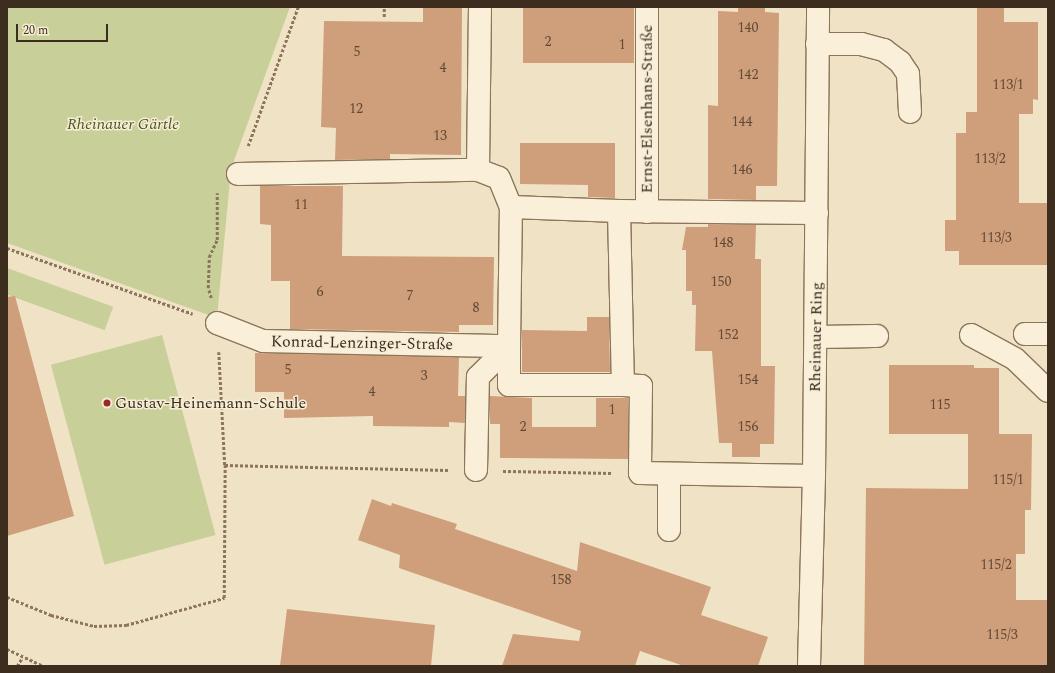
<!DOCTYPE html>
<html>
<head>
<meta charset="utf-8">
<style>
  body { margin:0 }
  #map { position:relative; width:1055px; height:673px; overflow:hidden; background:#f0e3c5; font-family:Spectral,serif }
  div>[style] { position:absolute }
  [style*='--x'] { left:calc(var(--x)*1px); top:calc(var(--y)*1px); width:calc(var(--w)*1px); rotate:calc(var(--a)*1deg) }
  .green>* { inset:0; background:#c8cf99; transform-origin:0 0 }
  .building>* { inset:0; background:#cf9e7a; transform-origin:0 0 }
  .path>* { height:2.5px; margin-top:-1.25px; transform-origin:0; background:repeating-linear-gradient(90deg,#8c755a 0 3px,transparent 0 5px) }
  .roads { filter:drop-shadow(1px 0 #8c755a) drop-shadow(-1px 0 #8c755a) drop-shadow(0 1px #8c755a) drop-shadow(0 -1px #8c755a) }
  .minor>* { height:22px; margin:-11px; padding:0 11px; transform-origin:11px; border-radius:11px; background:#faf0d9 }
  .dots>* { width:11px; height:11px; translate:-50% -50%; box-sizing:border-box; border:2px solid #f7edd5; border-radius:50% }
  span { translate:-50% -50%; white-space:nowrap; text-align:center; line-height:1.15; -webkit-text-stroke:3px #f7edd5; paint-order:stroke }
  .number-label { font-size:14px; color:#614936 }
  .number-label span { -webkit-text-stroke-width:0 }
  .street-label { font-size:16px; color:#3c2d1f }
  .park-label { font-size:16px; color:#4b5925; font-style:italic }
  .poi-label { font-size:16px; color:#3c2d1f }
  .left { translate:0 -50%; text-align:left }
  .frame { position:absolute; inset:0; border:8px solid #3c2d1f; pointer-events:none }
  .scale { position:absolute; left:16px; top:24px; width:92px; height:18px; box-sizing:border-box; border:2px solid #3c2d1f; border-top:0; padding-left:5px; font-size:12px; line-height:14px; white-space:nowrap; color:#3c2d1f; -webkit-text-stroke:3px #f7edd5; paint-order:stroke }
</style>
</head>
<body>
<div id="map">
  <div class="green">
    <i style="clip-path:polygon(7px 7px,290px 7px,231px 169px,217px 318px,7px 243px)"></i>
    <i style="left:7px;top:268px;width:113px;height:25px;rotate:20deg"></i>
    <i style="left:162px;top:335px;width:207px;height:115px;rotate:75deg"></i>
  </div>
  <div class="building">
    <i style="clip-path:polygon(423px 7px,462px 7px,461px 155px,390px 154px,390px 159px,335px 160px,336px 128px,321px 127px,324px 21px,423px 22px)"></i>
    <i style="left:523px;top:7px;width:111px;height:56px"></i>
    <i style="clip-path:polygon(738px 7px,765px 7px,765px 12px,779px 13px,777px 186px,756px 186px,756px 200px,708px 199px,708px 105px,718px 106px,718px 11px,738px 12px)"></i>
    <i style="clip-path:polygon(977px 7px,1004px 7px,1004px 22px,1038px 22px,1038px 100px,1033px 99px,1033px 114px,1019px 114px,1019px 203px,1048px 203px,1048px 265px,959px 265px,959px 251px,945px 251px,945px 220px,956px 220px,956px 133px,966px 133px,966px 112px,977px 112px)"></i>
    <i style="clip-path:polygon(520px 143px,615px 143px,615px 198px,588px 197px,588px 185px,520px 184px)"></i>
    <i style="clip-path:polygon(260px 186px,343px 186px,342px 256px,494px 257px,493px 325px,459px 325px,459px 332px,290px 329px,290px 281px,271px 281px,271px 225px,260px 224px)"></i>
    <i style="clip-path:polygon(708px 224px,756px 225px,755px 259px,761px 259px,761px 366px,775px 366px,774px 444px,760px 444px,760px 457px,732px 457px,732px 443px,719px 443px,712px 351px,695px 351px,696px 305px,692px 305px,692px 291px,686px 291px,686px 250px,682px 250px,686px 227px,708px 227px)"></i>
    <i style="clip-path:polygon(15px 296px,74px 516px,7px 536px,7px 297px)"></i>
    <i style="clip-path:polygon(587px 317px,609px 317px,610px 372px,522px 372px,522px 330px,587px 331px)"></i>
    <i style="clip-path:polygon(255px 353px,459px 357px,458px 396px,465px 396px,465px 423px,449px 422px,449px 427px,373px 426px,373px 416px,284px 418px,284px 392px,255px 392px)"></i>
    <i style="clip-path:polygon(889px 365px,974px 365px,974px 368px,999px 368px,999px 434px,1032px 434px,1031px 510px,1025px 510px,1025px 554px,1016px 554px,1016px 600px,1048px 600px,1048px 666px,864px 666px,866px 488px,968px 489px,968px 434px,889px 434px)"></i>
    <i style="clip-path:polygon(490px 396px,532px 398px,532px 427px,596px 427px,596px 398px,628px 398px,628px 459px,500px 458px,500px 424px,490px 424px)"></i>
    <i style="clip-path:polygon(372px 499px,391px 506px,392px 503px,457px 524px,455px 529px,577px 571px,580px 542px,711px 587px,701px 615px,768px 637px,758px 666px,684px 666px,640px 651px,635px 666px,502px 666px,513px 634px,579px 641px,581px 631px,399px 568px,400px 555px,358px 540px)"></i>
    <i style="clip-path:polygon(287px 609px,435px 625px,431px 666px,280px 666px)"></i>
  </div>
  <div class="path">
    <i style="--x:384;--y:17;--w:10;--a:-90"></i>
    <i style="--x:248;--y:146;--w:148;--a:-70.2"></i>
    <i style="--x:7;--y:248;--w:197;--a:19.5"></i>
    <i style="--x:211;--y:298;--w:10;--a:-107"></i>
    <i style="--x:208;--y:288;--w:31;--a:-88"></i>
    <i style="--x:209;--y:257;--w:19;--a:-65"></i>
    <i style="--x:217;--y:240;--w:47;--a:-90"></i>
    <i style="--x:219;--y:352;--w:113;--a:87"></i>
    <i style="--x:225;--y:465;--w:223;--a:1.3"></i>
    <i style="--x:503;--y:471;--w:109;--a:1.1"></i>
    <i style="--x:7;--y:597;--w:48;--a:22.2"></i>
    <i style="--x:51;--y:615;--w:44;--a:14.3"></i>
    <i style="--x:94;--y:626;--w:32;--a:-2"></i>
    <i style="--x:126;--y:625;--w:102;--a:-15.4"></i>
    <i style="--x:224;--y:598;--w:133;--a:-89.6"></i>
    <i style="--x:7;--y:649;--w:40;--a:25"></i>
    <i style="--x:17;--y:666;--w:9;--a:-58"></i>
  </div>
  <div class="roads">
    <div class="minor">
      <i style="--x:817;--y:44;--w:44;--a:0"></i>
      <i style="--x:861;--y:44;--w:24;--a:15"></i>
      <i style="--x:884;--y:50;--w:20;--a:37"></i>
      <i style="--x:900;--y:62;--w:14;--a:56"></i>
      <i style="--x:908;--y:74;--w:38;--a:87"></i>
      <i style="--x:478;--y:170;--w:163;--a:-89.3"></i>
      <i style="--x:238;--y:174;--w:240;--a:-1"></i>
      <i style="--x:478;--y:170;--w:22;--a:21"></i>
      <i style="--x:499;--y:178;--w:31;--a:68"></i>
      <i style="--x:511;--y:207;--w:108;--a:2.1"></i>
      <i style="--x:619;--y:211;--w:198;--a:0.6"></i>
      <i style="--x:619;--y:211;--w:174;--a:88.7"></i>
      <i style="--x:623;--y:385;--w:18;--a:3"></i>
      <i style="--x:641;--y:386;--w:87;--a:90.7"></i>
      <i style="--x:640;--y:473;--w:174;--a:1"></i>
      <i style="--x:647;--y:212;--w:205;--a:-90"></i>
      <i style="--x:217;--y:323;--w:49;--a:21.4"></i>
      <i style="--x:263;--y:341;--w:246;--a:1.2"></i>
      <i style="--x:509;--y:346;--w:39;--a:90"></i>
      <i style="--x:509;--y:385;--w:114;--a:0"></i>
      <i style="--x:1025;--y:334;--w:23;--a:0"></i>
      <i style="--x:971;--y:335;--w:50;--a:28.6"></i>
      <i style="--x:1015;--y:359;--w:46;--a:44.1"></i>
      <i style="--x:816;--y:337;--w:61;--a:-0.9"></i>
      <i style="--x:476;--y:470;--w:93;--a:-88.8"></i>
      <i style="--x:478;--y:377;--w:44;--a:-45"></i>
      <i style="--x:509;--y:346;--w:139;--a:-89.2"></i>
      <i style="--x:669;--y:530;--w:56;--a:-90"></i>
      <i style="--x:809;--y:666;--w:190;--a:-88.5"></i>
      <i style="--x:814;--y:476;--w:469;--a:-89.5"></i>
    </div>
  </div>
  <div class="dots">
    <i style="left:107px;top:403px;background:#9d2828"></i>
  </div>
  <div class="number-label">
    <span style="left:748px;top:28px">140</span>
    <span style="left:548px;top:42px">2</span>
    <span style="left:622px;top:45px">1</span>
    <span style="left:357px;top:52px">5</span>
    <span style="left:443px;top:68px">4</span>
    <span style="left:748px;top:75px">142</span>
    <span style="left:1008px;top:85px">113/1</span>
    <span style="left:356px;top:109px">12</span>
    <span style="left:742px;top:122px">144</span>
    <span style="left:440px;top:136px">13</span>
    <span style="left:990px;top:159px">113/2</span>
    <span style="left:742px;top:170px">146</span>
    <span style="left:301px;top:205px">11</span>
    <span style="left:996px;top:238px">113/3</span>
    <span style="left:723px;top:243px">148</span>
    <span style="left:721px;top:282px">150</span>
    <span style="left:320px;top:292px">6</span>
    <span style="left:410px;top:296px">7</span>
    <span style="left:476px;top:308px">8</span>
    <span style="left:728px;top:335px">152</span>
    <span style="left:288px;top:370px">5</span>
    <span style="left:424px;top:376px">3</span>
    <span style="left:748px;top:380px">154</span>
    <span style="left:372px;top:392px">4</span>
    <span style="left:940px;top:405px">115</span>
    <span style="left:612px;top:410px">1</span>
    <span style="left:523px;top:427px">2</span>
    <span style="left:748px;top:427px">156</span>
    <span style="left:1008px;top:480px">115/1</span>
    <span style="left:996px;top:565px">115/2</span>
    <span style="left:561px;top:580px">158</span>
    <span style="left:1002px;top:635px">115/3</span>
  </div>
  <div class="street-label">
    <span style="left:647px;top:109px;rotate:-90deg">Ernst-Elsenhans-Straße</span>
    <span style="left:816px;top:337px;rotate:-89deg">Rheinauer Ring</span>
    <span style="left:362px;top:343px;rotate:1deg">Konrad-Lenzinger-Straße</span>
  </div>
  <div class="park-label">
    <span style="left:123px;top:124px">Rheinauer Gärtle</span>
  </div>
  <div class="poi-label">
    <span class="left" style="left:115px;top:403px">Gustav-Heinemann-Schule</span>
  </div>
  <div class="frame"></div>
  <div class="scale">20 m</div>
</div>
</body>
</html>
